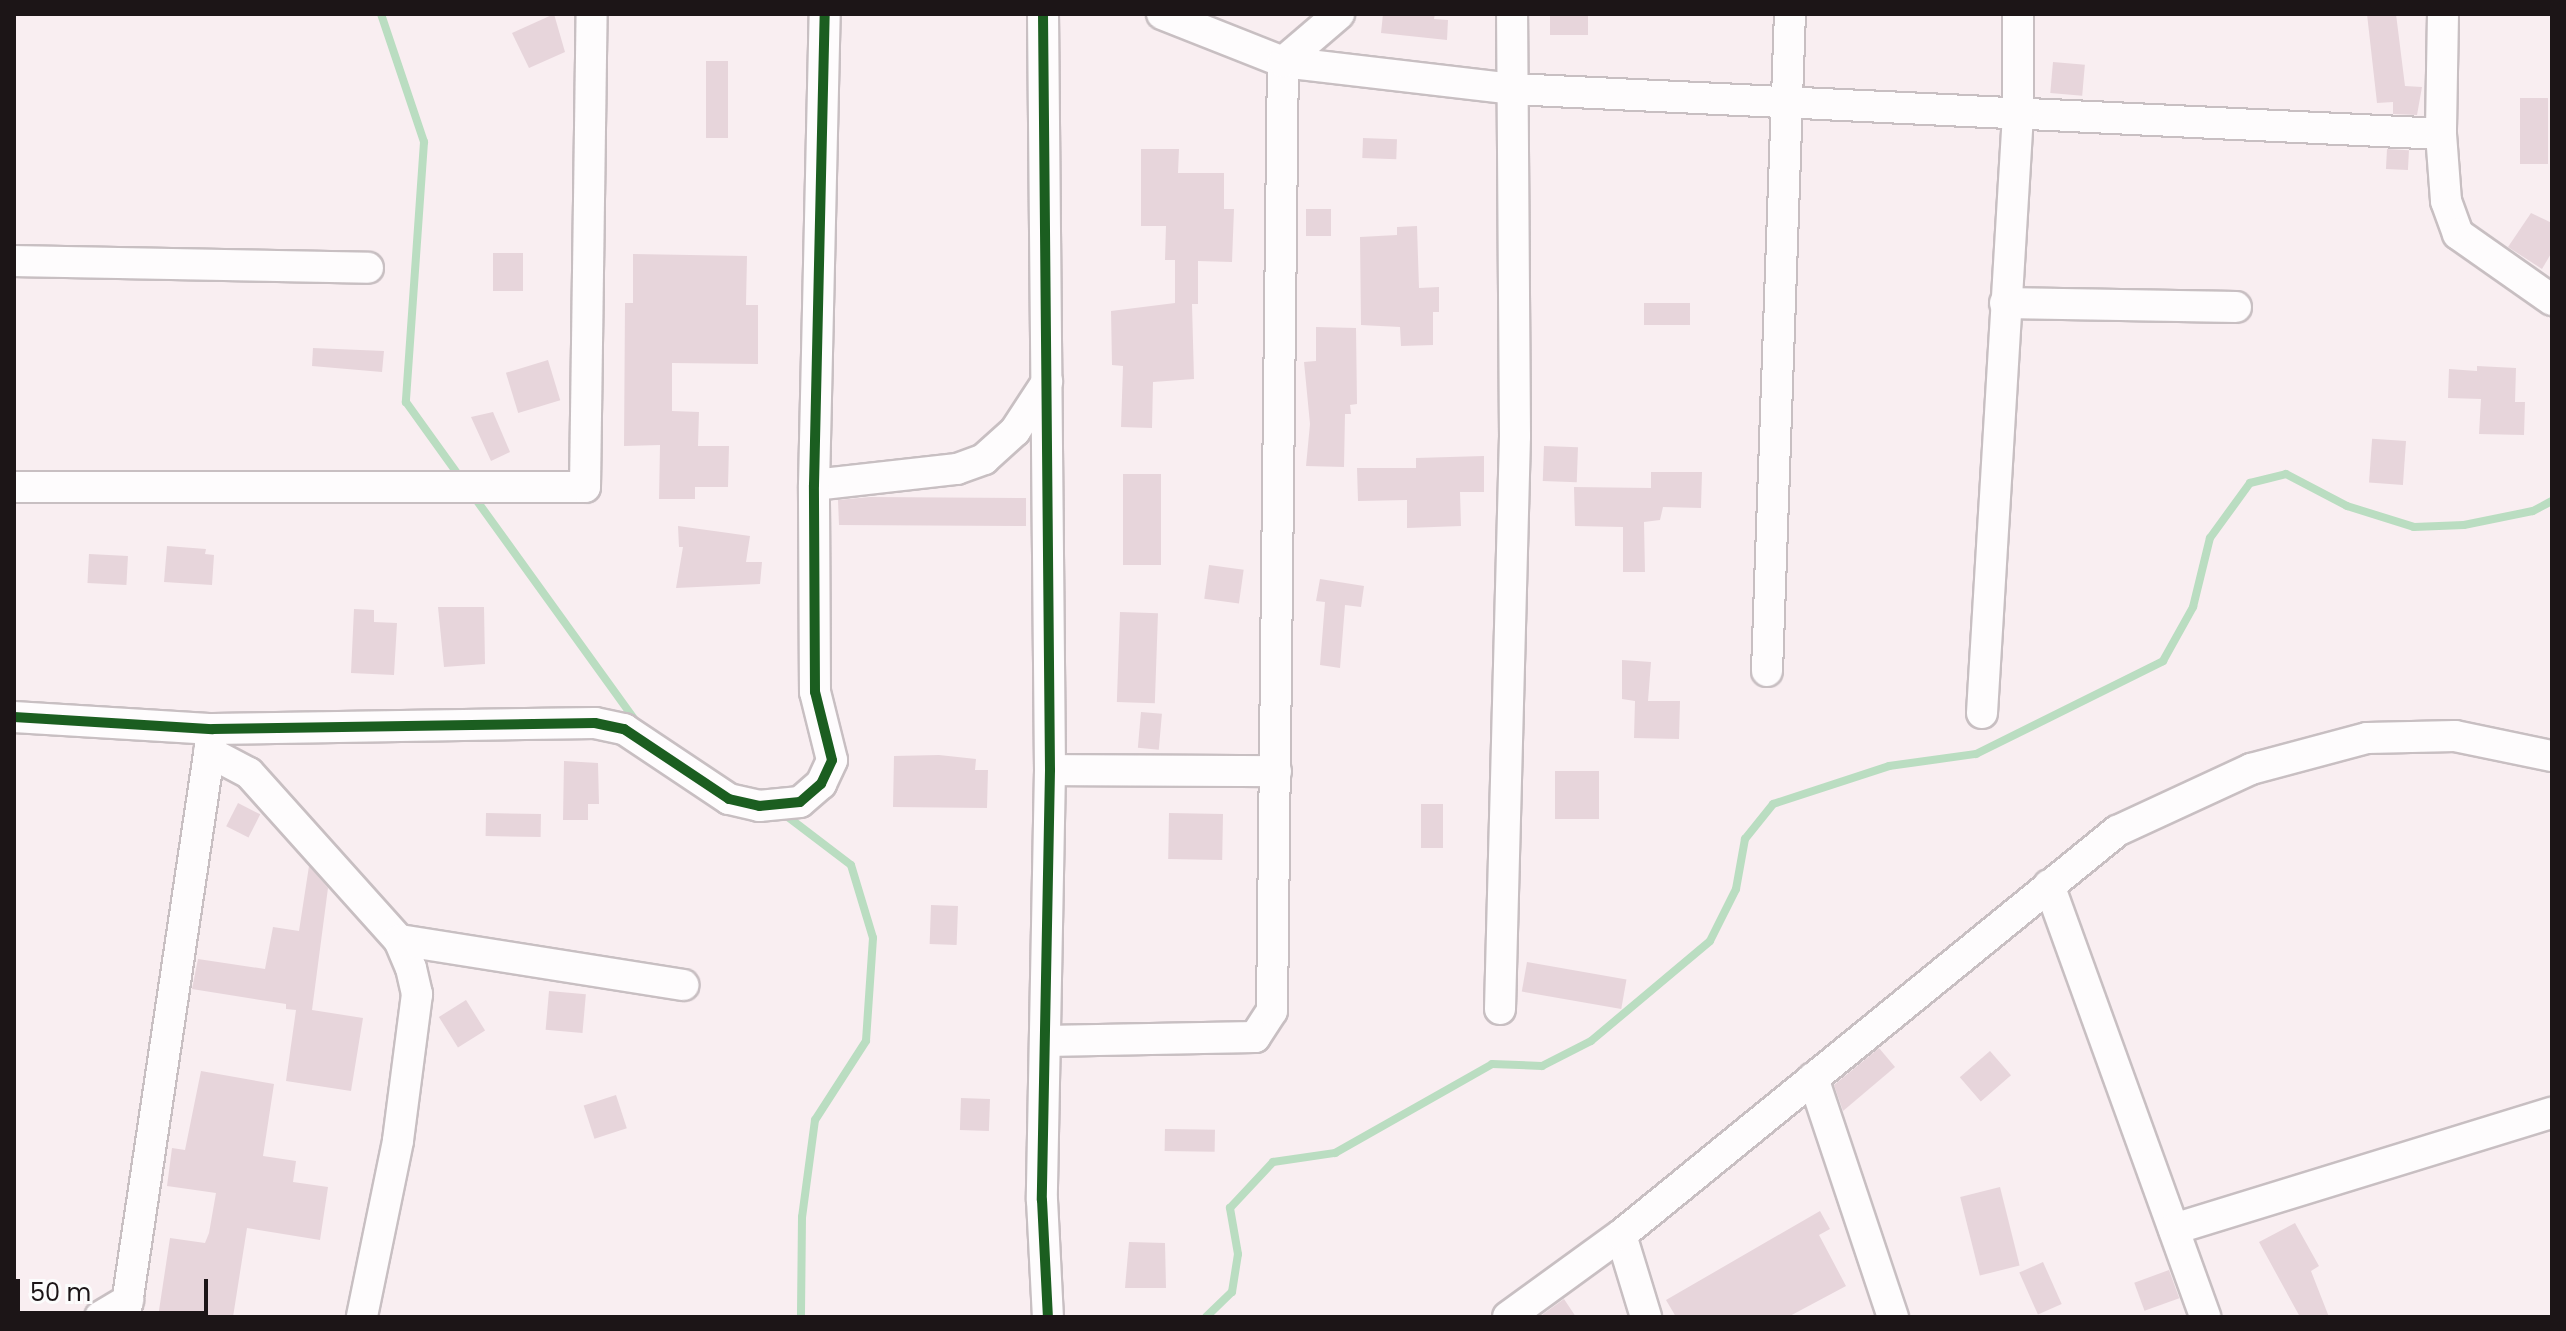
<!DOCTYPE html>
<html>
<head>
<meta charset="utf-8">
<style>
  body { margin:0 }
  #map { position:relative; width:2566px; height:1331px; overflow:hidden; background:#f9eef1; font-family:Poppins,sans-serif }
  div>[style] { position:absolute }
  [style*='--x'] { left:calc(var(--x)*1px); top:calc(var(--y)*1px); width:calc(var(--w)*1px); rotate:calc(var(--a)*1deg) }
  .stream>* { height:8px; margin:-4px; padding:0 4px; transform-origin:4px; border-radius:4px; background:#baddc1 }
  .building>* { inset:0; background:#e7d5db; transform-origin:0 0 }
  .roads { filter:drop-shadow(2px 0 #c8bfc2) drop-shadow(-2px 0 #c8bfc2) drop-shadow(0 2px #c8bfc2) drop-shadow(0 -2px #c8bfc2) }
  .minor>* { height:30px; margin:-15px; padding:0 15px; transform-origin:15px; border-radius:15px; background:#fefcfd }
  .cycleway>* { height:10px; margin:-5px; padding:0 5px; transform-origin:5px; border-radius:5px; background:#1b5e20 }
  span { translate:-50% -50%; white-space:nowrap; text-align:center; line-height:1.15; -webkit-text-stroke:6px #fcfcfc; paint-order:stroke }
  .frame { position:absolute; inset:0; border:16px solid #1c1517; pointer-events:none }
  .scale { position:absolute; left:16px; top:1279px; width:192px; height:36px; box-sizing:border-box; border:4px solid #1c1517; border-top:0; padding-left:10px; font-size:24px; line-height:28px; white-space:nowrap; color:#1c1517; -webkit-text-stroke:6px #fcfcfc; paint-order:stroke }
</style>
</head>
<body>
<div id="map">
  <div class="stream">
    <i style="--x:381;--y:14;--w:135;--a:71.4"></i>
    <i style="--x:424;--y:142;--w:261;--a:94"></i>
    <i style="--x:406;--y:402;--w:96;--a:54.3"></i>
    <i style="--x:472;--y:494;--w:282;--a:54.2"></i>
    <i style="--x:784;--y:814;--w:84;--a:37.3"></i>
    <i style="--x:851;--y:865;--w:76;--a:73.2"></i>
    <i style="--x:873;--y:938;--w:103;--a:93.9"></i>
    <i style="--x:866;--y:1041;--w:94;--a:122.8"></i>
    <i style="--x:815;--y:1120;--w:98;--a:97.6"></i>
    <i style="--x:802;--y:1217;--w:100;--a:90.6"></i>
    <i style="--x:1206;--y:1317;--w:36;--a:-44"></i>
    <i style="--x:1232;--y:1292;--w:38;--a:-81"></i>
    <i style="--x:1238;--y:1254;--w:47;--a:-99.9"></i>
    <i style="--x:1230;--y:1208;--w:63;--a:-46.9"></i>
    <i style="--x:1273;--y:1162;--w:63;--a:-8.3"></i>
    <i style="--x:1335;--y:1153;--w:180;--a:-29.5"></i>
    <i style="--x:1492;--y:1064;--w:50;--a:2.3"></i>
    <i style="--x:1542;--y:1066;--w:55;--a:-27"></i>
    <i style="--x:1591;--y:1041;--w:155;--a:-40"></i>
    <i style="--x:1710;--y:941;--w:58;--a:-63.4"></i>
    <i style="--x:1736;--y:889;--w:51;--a:-79.8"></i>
    <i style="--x:1745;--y:839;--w:45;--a:-51.3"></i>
    <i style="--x:1773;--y:804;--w:122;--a:-18.1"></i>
    <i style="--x:1889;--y:766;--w:88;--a:-7.9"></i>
    <i style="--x:1976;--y:754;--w:209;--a:-26.4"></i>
    <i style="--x:2163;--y:661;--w:62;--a:-60.9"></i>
    <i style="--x:2193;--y:607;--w:71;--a:-76.2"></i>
    <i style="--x:2210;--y:538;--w:68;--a:-54"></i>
    <i style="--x:2250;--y:483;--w:37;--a:-14"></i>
    <i style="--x:2286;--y:474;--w:69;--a:27.7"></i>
    <i style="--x:2347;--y:506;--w:70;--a:17.4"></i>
    <i style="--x:2414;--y:527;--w:50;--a:-2.3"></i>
    <i style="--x:2464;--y:525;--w:70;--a:-11.5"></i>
    <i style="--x:2533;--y:511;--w:21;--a:-28"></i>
  </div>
  <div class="building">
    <i style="clip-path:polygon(554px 14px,565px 52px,529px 68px,512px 33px)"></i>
    <i style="clip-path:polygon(1383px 14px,1435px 14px,1434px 19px,1448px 20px,1447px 40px,1381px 33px)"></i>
    <i style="left:1550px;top:14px;width:38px;height:21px"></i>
    <i style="clip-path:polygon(2367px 14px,2396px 14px,2405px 86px,2422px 87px,2417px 115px,2393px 114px,2393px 102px,2377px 103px)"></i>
    <i style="left:706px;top:61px;width:22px;height:77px"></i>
    <i style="left:2053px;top:62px;width:32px;height:31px;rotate:5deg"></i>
    <i style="left:2520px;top:98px;width:28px;height:66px"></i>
    <i style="left:1363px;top:138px;width:34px;height:20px;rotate:2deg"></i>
    <i style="clip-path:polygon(1141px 149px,1179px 149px,1178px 173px,1224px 173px,1224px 209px,1234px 209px,1232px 262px,1198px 261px,1198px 304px,1192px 304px,1194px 379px,1153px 382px,1152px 428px,1121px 427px,1123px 366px,1112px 365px,1111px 311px,1175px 303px,1175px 260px,1165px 260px,1166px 226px,1141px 226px)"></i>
    <i style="left:2387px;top:149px;width:22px;height:20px;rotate:3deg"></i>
    <i style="left:1306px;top:209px;width:25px;height:27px"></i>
    <i style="clip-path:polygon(2531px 213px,2552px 223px,2552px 252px,2542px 269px,2508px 247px)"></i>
    <i style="clip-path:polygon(1417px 226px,1419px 288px,1439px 287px,1439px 312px,1433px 312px,1433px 345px,1401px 346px,1400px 327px,1361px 325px,1360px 237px,1397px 235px,1397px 227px)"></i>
    <i style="left:493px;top:253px;width:30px;height:38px"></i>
    <i style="clip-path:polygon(633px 254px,747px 256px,746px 305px,758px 305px,758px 364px,672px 363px,672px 411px,699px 412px,698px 446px,729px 446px,728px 487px,695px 487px,695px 499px,659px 499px,660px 445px,624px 446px,625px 303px,633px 303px)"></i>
    <i style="left:1644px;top:303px;width:46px;height:22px"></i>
    <i style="clip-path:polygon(1316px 327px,1356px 328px,1357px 404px,1350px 405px,1351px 414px,1345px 414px,1344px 467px,1306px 466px,1310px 424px,1304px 362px,1316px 361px)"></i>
    <i style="clip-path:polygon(313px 348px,384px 351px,382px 372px,312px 366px)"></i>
    <i style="left:548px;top:360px;width:42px;height:44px;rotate:73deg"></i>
    <i style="clip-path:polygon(2477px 366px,2516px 368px,2515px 402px,2525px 402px,2524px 435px,2479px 434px,2481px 399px,2448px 398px,2449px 369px,2477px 371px)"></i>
    <i style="clip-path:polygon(493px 412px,510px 452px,491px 461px,471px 417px)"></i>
    <i style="left:2406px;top:441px;width:44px;height:34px;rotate:94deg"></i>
    <i style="left:1544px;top:446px;width:34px;height:35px;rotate:2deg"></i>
    <i style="clip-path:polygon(1484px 456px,1484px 492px,1460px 492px,1461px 526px,1407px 528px,1407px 500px,1358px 501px,1357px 468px,1416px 468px,1416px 458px)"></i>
    <i style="clip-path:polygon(1651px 472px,1702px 472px,1701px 508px,1663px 507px,1660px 520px,1644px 522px,1645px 572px,1623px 572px,1623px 527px,1575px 526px,1574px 487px,1651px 488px)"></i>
    <i style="left:1123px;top:474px;width:38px;height:91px"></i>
    <i style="clip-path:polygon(870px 497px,1026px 498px,1026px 526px,839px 525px,838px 500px)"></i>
    <i style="clip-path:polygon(678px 526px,750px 536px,746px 562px,762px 562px,760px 584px,676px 588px,683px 547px,679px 547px)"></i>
    <i style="clip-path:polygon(167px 546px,206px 549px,205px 554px,214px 555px,212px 585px,164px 582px)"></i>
    <i style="left:89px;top:554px;width:39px;height:29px;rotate:3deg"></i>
    <i style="left:1209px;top:565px;width:35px;height:34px;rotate:8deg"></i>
    <i style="clip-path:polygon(1320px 579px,1364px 586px,1361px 607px,1345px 605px,1340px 668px,1320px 665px,1325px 602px,1316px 601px)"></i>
    <i style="clip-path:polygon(438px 607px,484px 607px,485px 664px,444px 667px)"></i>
    <i style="clip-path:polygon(354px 609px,374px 610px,374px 622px,397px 623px,394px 675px,351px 673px)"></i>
    <i style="left:1120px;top:612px;width:38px;height:90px;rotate:2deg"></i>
    <i style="clip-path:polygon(1622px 660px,1651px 662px,1648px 701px,1680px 701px,1679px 739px,1634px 738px,1635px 701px,1622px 699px)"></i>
    <i style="left:1141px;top:712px;width:21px;height:36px;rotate:5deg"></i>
    <i style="clip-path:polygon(939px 755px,976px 759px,975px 770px,988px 770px,987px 808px,893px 807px,894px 756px)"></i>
    <i style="clip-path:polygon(564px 761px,598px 763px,599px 804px,588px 804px,588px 820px,563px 820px)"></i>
    <i style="left:1555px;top:771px;width:44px;height:48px"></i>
    <i style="left:238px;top:803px;width:25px;height:26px;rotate:27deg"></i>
    <i style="left:1421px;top:804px;width:22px;height:44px"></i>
    <i style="left:486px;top:813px;width:55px;height:23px;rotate:1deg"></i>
    <i style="left:1169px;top:813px;width:54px;height:46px;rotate:1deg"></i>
    <i style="clip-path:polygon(309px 866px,328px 888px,312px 1010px,363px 1018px,351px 1091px,286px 1081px,296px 1010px,286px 1009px,286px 1004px,192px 989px,198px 959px,265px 969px,273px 927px,299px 931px)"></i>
    <i style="left:931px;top:905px;width:27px;height:39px;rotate:2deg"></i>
    <i style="left:1527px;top:962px;width:101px;height:30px;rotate:10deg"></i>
    <i style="left:549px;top:991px;width:37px;height:39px;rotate:5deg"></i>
    <i style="left:466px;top:1000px;width:36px;height:32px;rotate:58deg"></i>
    <i style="clip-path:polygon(1879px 1048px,1895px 1067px,1843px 1111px,1834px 1085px)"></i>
    <i style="left:1990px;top:1051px;width:32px;height:40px;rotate:49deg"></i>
    <i style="clip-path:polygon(201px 1071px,274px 1084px,263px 1156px,296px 1161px,293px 1182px,328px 1187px,320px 1240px,247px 1228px,233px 1317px,158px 1317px,170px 1238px,205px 1243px,209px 1233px,216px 1193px,167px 1186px,172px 1148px,185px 1150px)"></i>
    <i style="left:616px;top:1095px;width:35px;height:34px;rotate:72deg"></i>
    <i style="left:961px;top:1098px;width:29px;height:32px;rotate:2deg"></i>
    <i style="left:1165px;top:1129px;width:50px;height:22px;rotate:1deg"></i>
    <i style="left:2000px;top:1187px;width:81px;height:41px;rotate:76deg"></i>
    <i style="clip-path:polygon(1820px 1211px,1830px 1229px,1819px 1235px,1846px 1286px,1788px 1317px,1676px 1317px,1666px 1300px)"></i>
    <i style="clip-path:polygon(2295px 1223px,2319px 1266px,2311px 1271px,2329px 1317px,2300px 1317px,2259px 1242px)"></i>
    <i style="clip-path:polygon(1129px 1242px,1165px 1243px,1166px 1288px,1125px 1288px)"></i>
    <i style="left:2043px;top:1262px;width:46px;height:26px;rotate:66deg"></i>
    <i style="left:2169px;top:1270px;width:30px;height:37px;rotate:70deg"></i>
    <i style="clip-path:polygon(1564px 1299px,1576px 1317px,1539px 1317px)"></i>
  </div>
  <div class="roads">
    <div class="minor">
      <i style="--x:1043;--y:14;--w:756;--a:89.47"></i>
      <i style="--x:1050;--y:770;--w:430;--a:91.1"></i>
      <i style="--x:1042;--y:1200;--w:117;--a:87.1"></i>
      <i style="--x:1162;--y:14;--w:130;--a:21.6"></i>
      <i style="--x:1283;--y:62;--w:231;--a:6.7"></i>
      <i style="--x:1512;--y:89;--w:930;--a:2.77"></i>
      <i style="--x:2443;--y:14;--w:120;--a:91"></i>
      <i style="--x:2441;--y:134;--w:67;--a:85.7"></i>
      <i style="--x:2446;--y:201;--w:35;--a:70"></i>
      <i style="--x:2458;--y:234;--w:115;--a:35.1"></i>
      <i style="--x:14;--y:261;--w:354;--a:1.1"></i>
      <i style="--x:2005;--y:303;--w:231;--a:1"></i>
      <i style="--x:814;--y:485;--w:144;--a:-6.4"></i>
      <i style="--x:957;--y:469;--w:29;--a:-20"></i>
      <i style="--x:984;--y:459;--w:42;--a:-42.1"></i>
      <i style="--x:1015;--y:431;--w:59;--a:-56.9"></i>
      <i style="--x:14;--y:487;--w:571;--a:0"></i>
      <i style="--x:585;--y:487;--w:473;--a:-89.2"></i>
      <i style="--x:1767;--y:671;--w:657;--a:-88"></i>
      <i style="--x:1982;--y:713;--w:600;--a:-86.56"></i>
      <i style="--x:2018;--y:114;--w:100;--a:-90"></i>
      <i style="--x:14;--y:717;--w:199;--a:3.5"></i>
      <i style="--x:213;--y:729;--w:382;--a:-0.9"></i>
      <i style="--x:595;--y:723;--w:30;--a:12"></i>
      <i style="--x:624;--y:729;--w:126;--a:33.7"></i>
      <i style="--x:729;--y:799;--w:31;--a:13"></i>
      <i style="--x:759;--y:806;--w:41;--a:-5.6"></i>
      <i style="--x:800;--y:802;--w:28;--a:-41"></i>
      <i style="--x:821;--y:784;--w:26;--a:-65"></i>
      <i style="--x:832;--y:760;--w:70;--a:-104"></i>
      <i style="--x:815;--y:692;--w:207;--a:-90.3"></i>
      <i style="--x:814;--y:485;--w:471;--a:-88.7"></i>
      <i style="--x:209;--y:752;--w:45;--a:27.7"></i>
      <i style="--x:249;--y:773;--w:224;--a:48.1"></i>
      <i style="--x:399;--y:940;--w:30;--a:67"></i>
      <i style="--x:411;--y:968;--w:27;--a:77"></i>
      <i style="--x:417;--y:994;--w:148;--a:97.4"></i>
      <i style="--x:398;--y:1141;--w:180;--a:101.6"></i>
      <i style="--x:1050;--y:770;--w:226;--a:0.3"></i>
      <i style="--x:2049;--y:885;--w:459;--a:70.1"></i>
      <i style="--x:399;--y:940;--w:288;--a:9"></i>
      <i style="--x:1500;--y:1009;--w:573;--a:-88.5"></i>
      <i style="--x:1515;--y:436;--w:422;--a:-90.4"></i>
      <i style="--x:1046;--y:1041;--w:209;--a:-1.1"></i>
      <i style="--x:1255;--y:1037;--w:31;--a:-57"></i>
      <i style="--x:1272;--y:1011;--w:949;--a:-89.34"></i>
      <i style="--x:1283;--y:62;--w:74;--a:-40.6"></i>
      <i style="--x:1813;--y:1078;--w:252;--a:71.5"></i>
      <i style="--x:2174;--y:1229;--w:395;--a:-17.1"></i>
      <i style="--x:1621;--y:1235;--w:86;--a:73"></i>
      <i style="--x:100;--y:1317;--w:33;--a:-31"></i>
      <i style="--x:125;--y:1317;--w:589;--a:-81.51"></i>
      <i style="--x:1508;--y:1317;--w:140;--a:-36"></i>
      <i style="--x:1621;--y:1235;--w:640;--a:-39.16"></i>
      <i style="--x:2117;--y:831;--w:148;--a:-24.8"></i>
      <i style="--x:2251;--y:769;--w:120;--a:-15"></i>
      <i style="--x:2367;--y:738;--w:88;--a:-1.3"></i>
      <i style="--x:2455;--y:736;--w:99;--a:11.7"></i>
    </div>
  </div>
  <div class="cycleway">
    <i style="--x:1043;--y:14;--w:756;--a:89.47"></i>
    <i style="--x:1050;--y:770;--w:430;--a:91.1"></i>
    <i style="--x:1042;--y:1200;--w:117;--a:87.1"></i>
    <i style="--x:14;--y:717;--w:199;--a:3.5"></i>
    <i style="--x:213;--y:729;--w:382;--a:-0.9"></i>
    <i style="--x:595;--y:723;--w:30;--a:12"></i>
    <i style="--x:624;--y:729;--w:126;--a:33.7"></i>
    <i style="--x:729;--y:799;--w:31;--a:13"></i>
    <i style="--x:759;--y:806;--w:41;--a:-5.6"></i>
    <i style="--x:800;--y:802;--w:28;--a:-41"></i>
    <i style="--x:821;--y:784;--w:26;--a:-65"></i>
    <i style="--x:832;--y:760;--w:70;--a:-104"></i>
    <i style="--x:815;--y:692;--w:207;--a:-90.3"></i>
    <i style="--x:814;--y:485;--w:471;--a:-88.7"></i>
  </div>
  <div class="frame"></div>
  <div class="scale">50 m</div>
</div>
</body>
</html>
